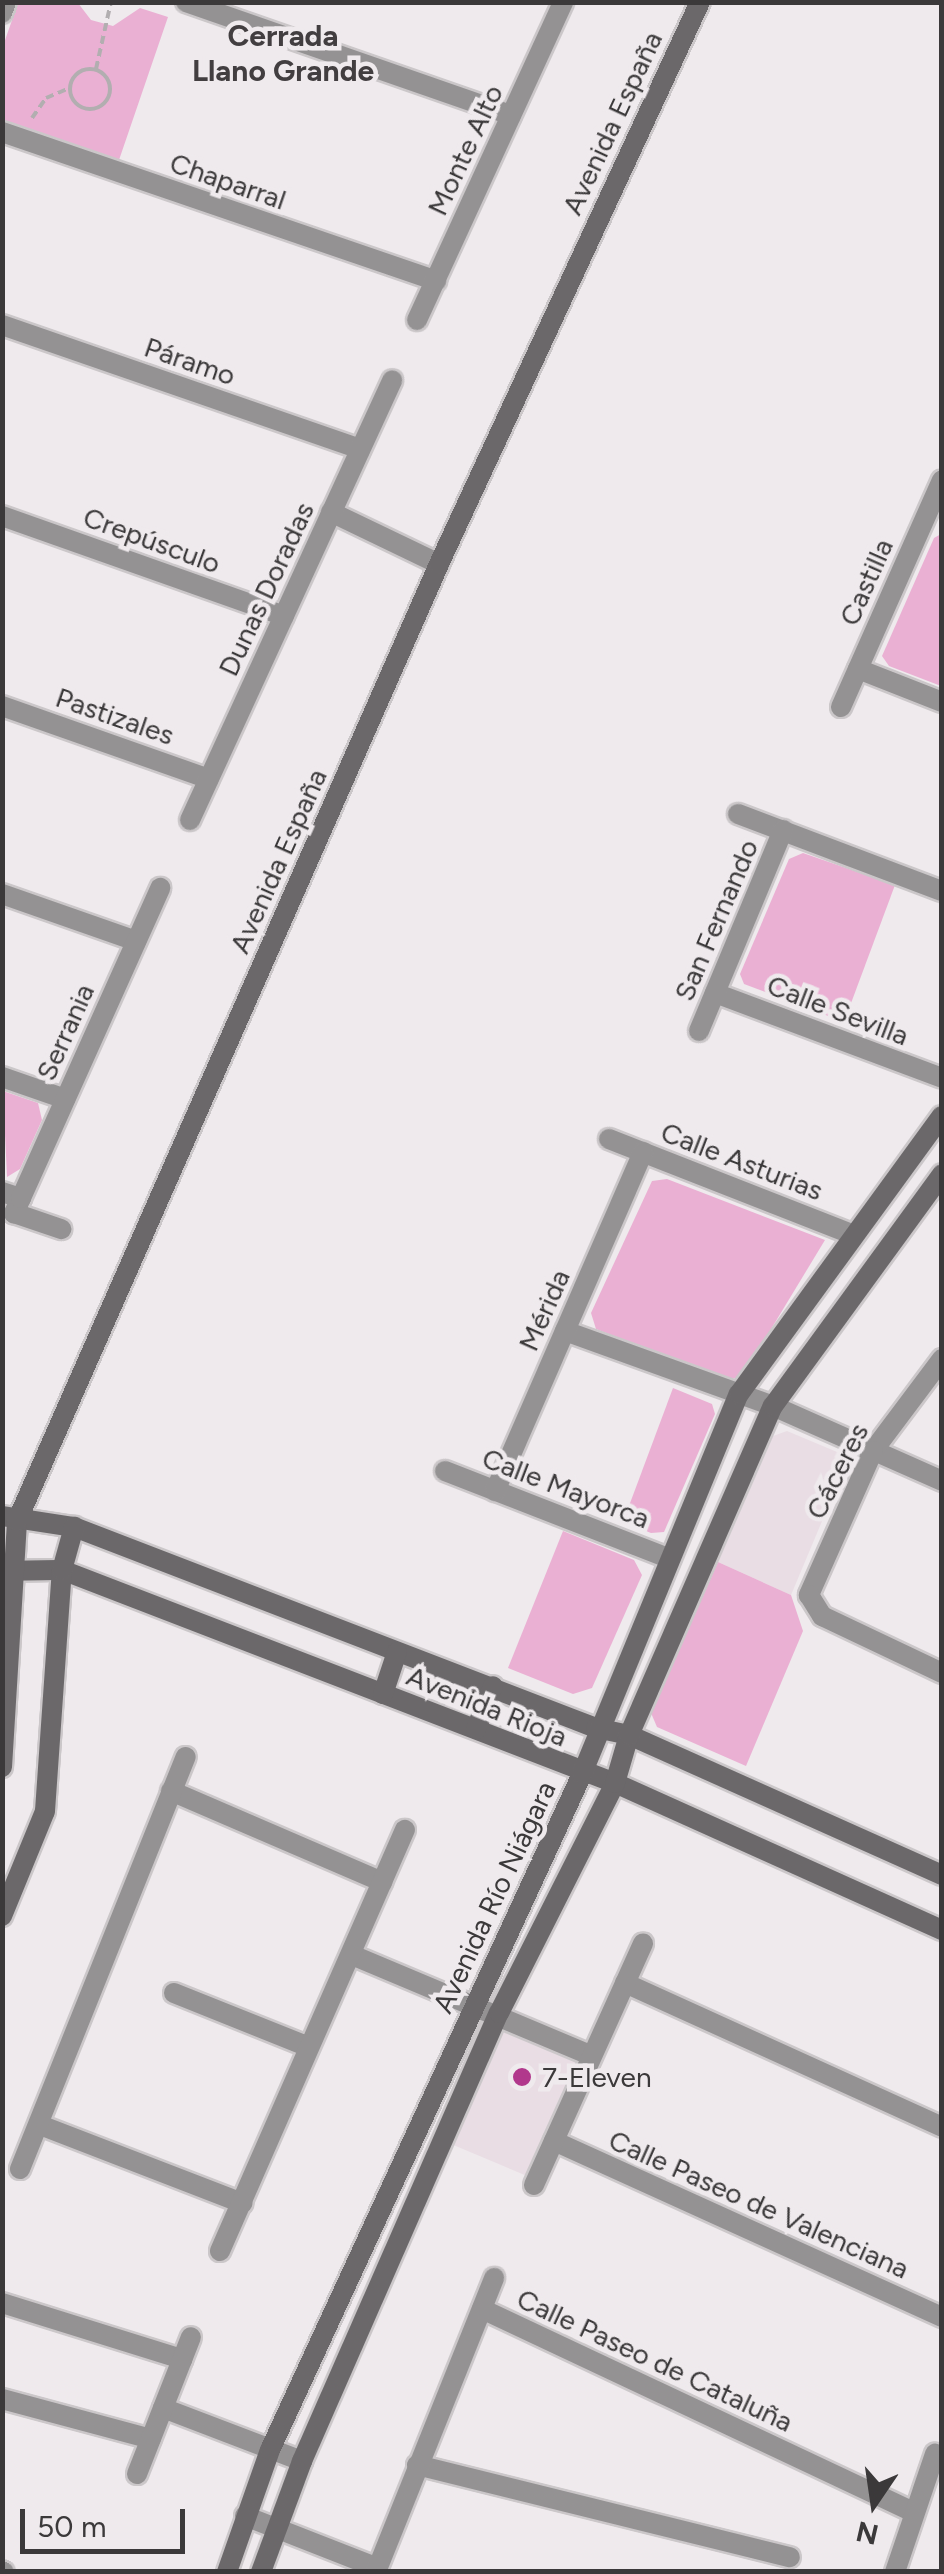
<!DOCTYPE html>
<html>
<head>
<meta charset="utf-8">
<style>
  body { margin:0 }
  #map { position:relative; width:944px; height:2574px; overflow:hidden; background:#efeaed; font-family:Figtree,sans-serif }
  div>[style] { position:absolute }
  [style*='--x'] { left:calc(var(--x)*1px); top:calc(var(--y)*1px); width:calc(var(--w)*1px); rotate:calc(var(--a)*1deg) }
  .built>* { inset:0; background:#e9dde4 }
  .green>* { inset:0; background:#eab0d3 }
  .path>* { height:4px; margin-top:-2px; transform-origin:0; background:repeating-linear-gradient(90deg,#b2aeb0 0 8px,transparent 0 13px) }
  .path>.ring { margin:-2px; padding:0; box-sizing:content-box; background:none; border:4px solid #b2aeb0; border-radius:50% }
  .roads { filter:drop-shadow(2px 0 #cbc7c9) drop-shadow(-2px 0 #cbc7c9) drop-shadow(0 2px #cbc7c9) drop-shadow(0 -2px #cbc7c9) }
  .street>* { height:20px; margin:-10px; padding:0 10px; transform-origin:10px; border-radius:10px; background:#949293 }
  .secondary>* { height:20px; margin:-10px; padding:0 10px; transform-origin:10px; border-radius:10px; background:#6b686a }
  .dots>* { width:28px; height:28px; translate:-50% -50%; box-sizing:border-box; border:5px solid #efeaed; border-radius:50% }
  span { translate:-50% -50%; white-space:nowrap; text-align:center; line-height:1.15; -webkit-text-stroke:9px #efeaed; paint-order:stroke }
  .street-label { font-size:28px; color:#3b393a }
  .poi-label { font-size:28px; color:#3b393a }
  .left { translate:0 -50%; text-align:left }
  .neighbourhood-label { font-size:30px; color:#423e40; font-weight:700 }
  .frame { position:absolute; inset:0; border:5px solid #3b393a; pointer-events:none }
  .north { position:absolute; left:824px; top:2454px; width:100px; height:100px; -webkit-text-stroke:8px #efeaed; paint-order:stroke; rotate:193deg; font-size:28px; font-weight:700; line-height:40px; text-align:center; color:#3b393a }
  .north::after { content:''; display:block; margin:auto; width:35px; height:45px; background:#3b393a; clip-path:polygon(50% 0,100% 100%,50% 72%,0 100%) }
  .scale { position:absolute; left:20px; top:2509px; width:165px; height:45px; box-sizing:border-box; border:5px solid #3b393a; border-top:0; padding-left:12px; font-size:30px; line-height:35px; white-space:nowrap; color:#3b393a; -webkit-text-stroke:8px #efeaed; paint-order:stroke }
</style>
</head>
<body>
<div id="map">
  <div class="built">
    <i style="clip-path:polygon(787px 1431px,849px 1457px,791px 1595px,718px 1562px,773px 1436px)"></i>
    <i style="clip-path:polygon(513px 2029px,579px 2060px,527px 2176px,451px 2144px,498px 2036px)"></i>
  </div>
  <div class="green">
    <i style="clip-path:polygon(18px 3px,78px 3px,91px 20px,113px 26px,140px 8px,168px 17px,119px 160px,3px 121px,3px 46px)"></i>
    <i style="clip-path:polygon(941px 534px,941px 686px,889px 666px,882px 656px,934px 538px)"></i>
    <i style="clip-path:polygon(803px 853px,895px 885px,844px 1022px,744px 984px,740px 974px,789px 859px)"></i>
    <i style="clip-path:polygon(3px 1091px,38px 1103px,42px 1120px,20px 1169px,7px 1177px)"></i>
    <i style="clip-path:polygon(667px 1179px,825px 1240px,742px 1377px,726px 1380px,596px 1329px,591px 1313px,652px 1181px)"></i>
    <i style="clip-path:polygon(673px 1388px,712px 1404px,715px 1414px,664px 1532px,651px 1533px,623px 1522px)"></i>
    <i style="clip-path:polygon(563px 1531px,634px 1560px,642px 1575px,592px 1688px,573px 1694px,508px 1668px)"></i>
    <i style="clip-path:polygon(718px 1562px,791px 1595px,803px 1631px,746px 1766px,657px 1727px,651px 1713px)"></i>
  </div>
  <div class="path">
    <i class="ring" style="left:70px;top:69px;width:36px;height:36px"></i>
    <i style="--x:96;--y:69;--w:69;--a:-77.4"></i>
    <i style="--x:32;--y:118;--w:24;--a:-55"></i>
    <i style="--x:46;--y:98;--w:25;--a:-23"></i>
  </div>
  <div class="roads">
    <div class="street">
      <i style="--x:186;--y:2;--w:344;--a:19.2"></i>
      <i style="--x:2;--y:13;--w:12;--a:-70"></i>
      <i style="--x:2;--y:132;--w:459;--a:18.9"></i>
      <i style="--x:417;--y:320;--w:350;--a:-65.3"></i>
      <i style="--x:2;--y:325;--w:379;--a:19.1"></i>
      <i style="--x:331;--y:512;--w:120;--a:25.7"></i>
      <i style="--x:2;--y:516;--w:299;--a:19.5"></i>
      <i style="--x:858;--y:669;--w:90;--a:21.4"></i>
      <i style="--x:2;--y:706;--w:219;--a:19.4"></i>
      <i style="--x:841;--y:707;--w:248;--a:-66"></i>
      <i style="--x:738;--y:814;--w:218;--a:20.7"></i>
      <i style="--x:190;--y:820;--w:484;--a:-65.3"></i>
      <i style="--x:2;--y:894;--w:142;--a:19.3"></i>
      <i style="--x:715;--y:993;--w:242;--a:20.5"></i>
      <i style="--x:699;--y:1031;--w:218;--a:-67.3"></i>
      <i style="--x:2;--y:1077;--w:67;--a:19.2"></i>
      <i style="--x:609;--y:1139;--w:263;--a:21.4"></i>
      <i style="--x:2;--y:1192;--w:20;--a:18"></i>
      <i style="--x:21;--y:1198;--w:17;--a:115"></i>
      <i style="--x:14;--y:1213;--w:50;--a:18.8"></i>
      <i style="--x:21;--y:1198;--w:340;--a:-65.8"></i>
      <i style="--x:565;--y:1331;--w:221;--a:19.8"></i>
      <i style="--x:773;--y:1406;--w:185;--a:23.9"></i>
      <i style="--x:942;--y:1359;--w:115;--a:126.9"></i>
      <i style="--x:873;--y:1451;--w:158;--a:114"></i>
      <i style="--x:809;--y:1595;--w:25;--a:58"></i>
      <i style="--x:822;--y:1616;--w:133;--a:25.4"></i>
      <i style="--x:445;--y:1471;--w:237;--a:21.3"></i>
      <i style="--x:495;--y:1491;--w:370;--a:-66.4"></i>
      <i style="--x:171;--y:1791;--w:230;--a:23.3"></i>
      <i style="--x:352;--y:1955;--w:260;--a:22.8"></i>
      <i style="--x:625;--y:1983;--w:348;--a:24.4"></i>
      <i style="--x:174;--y:1993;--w:145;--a:21.8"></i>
      <i style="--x:40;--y:2125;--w:217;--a:21.1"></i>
      <i style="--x:554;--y:2141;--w:426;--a:24.4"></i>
      <i style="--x:20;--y:2169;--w:444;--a:-68.1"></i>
      <i style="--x:534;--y:2185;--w:265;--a:-65.7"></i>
      <i style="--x:220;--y:2251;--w:460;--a:-66.3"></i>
      <i style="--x:2;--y:2303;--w:189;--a:17.3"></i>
      <i style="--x:482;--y:2309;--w:477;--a:25.2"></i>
      <i style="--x:2;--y:2399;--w:154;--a:15"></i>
      <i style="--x:163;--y:2408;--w:149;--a:20.9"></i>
      <i style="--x:417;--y:2465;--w:384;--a:13.9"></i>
      <i style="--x:137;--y:2474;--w:147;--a:-68.5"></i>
      <i style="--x:245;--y:2516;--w:143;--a:21.4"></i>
      <i style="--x:2;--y:2571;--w:2;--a:27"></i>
      <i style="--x:376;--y:2572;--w:317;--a:-68.1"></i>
      <i style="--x:895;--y:2572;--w:125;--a:-71.3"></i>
    </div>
    <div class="secondary">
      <i style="--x:2;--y:1516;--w:73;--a:8.7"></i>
      <i style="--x:74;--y:1527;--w:559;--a:21.06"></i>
      <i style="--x:596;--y:1728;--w:34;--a:12"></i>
      <i style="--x:629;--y:1735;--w:343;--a:24.1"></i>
      <i style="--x:2;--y:1571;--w:60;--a:-1"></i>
      <i style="--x:62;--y:1570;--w:593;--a:21.07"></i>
      <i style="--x:615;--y:1783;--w:359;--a:24.2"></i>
      <i style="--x:383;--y:1694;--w:44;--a:-71.6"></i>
      <i style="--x:476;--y:1729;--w:46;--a:-68.4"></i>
      <i style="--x:2;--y:1767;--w:246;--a:-86.5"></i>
      <i style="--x:17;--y:1521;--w:1046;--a:-66.2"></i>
      <i style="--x:439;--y:564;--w:620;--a:-65.09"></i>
      <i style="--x:2;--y:1916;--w:113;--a:-67.7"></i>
      <i style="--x:45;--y:1811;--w:242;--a:-86"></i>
      <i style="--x:62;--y:1570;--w:45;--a:-74.4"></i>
      <i style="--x:227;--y:2572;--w:129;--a:-70.6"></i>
      <i style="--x:270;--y:2450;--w:745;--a:-65.22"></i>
      <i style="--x:582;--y:1774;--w:411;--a:-67.6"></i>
      <i style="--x:739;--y:1394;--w:344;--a:-53.9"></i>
      <i style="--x:261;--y:2572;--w:118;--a:-69.7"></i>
      <i style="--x:302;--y:2461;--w:489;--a:-66.3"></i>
      <i style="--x:499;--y:2013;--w:258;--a:-63.2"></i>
      <i style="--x:615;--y:1783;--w:50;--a:-73.7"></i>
      <i style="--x:629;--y:1735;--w:359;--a:-66.4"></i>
      <i style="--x:773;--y:1406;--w:287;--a:-53.9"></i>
    </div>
  </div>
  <div class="dots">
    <i style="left:522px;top:2077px;background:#b1388c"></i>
  </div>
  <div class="street-label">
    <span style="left:612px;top:123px;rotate:-65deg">Avenida España</span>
    <span style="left:465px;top:150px;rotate:-65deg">Monte Alto</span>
    <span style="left:228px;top:181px;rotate:19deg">Chaparral</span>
    <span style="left:190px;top:361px;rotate:19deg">Páramo</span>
    <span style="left:152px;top:540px;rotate:20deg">Crepúsculo</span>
    <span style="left:866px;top:582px;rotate:-66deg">Castilla</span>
    <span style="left:266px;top:589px;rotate:-65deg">Dunas Doradas</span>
    <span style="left:115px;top:716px;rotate:19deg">Pastizales</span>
    <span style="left:278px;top:861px;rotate:-66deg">Avenida España</span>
    <span style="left:716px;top:920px;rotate:-67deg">San Fernando</span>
    <span style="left:838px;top:1010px;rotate:21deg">Calle Sevilla</span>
    <span style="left:65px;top:1032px;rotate:-66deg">Serrania</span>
    <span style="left:742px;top:1161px;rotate:21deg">Calle Asturias</span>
    <span style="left:544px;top:1310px;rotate:-66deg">Mérida</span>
    <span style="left:837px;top:1471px;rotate:-63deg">Cáceres</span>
    <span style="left:566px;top:1488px;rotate:21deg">Calle Mayorca</span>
    <span style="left:487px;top:1706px;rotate:22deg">Avenida Rioja</span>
    <span style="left:494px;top:1897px;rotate:-65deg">Avenida Río Niágara</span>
    <span style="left:759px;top:2204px;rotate:24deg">Calle Paseo de Valenciana</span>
    <span style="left:655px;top:2360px;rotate:25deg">Calle Paseo de Cataluña</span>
  </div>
  <div class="poi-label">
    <span class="left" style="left:542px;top:2077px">7-Eleven</span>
  </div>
  <div class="neighbourhood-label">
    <span style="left:283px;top:53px">Cerrada<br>Llano Grande</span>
  </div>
  <div class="frame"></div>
  <div class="north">N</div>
  <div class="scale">50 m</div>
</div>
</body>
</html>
